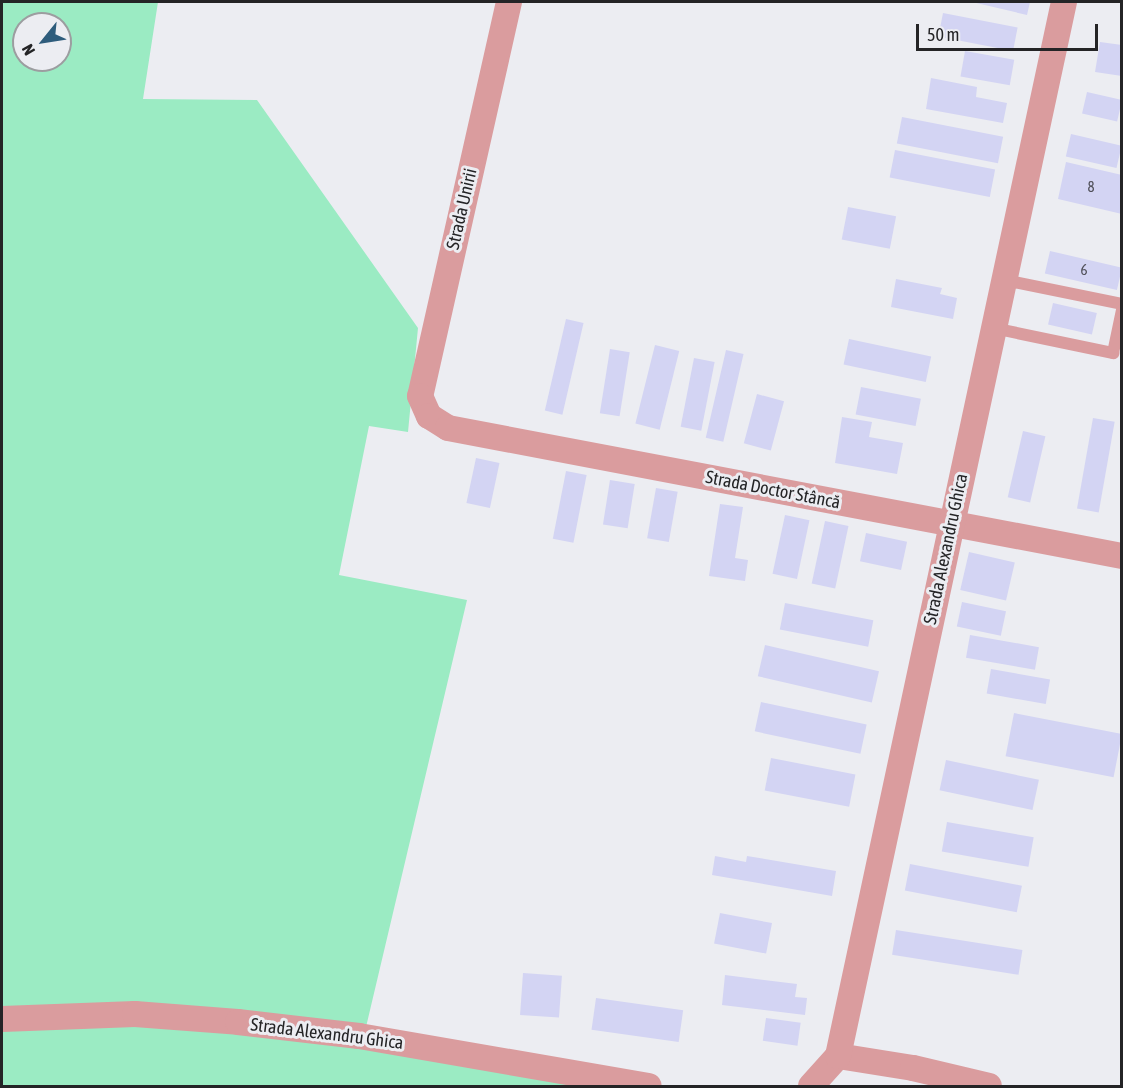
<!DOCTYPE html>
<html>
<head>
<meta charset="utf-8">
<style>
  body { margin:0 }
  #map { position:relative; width:1123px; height:1088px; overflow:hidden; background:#ecedf2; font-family:"Asap Condensed",sans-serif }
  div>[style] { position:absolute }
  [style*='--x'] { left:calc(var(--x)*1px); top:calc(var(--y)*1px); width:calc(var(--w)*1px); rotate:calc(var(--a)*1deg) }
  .green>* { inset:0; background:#9bebc3 }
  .building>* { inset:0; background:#d3d4f3; transform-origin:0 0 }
  .service>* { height:12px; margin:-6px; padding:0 6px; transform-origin:6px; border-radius:6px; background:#da9c9e }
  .minor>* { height:26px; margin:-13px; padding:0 13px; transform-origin:13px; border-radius:13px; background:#da9c9e }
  span { translate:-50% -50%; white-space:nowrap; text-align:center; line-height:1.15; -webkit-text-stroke:6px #ecedf2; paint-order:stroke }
  .number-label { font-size:15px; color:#505059 }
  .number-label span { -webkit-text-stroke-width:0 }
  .street-label { font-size:18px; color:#242426 }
  .frame { position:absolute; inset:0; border:3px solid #242426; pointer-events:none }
  .north { position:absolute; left:12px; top:12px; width:60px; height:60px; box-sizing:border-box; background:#ecedf2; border:2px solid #9c9da0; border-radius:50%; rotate:240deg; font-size:16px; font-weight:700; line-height:24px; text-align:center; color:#242426 }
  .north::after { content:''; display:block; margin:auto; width:21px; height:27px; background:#2e5c7c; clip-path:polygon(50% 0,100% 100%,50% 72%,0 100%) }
  .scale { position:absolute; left:916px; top:24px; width:182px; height:27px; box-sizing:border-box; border:3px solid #242426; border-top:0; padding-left:8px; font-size:18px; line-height:21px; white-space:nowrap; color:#242426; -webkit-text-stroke:4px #ecedf2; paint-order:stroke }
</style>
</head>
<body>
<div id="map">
  <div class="green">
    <i style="clip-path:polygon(evenodd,2px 2px,158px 2px,143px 99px,257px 100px,418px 328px,408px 432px,369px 426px,339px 575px,467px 600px,362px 1044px,576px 1086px,2px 1086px,2px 2px,24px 24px,60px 24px,60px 60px,24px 60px,24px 24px)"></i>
  </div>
  <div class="building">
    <i style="clip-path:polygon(972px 2px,1030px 2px,1027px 15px)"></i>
    <i style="left:943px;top:13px;width:76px;height:24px;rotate:11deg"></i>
    <i style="clip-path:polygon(1100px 42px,1122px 45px,1122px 76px,1095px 72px)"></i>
    <i style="left:965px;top:51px;width:50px;height:26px;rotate:10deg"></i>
    <i style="clip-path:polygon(931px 78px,977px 87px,976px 97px,1007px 103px,1003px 123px,926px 109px)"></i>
    <i style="left:1087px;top:92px;width:36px;height:22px;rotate:13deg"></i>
    <i style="left:902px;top:117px;width:103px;height:27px;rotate:11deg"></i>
    <i style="left:1071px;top:134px;width:52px;height:23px;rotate:13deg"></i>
    <i style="left:895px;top:150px;width:102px;height:28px;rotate:11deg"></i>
    <i style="clip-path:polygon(1066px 162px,1122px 175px,1122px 214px,1058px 199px)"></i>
    <i style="left:848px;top:207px;width:49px;height:33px;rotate:11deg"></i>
    <i style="left:1050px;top:251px;width:74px;height:23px;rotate:13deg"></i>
    <i style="clip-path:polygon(896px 279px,942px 288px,940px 294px,957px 298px,953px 319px,891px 307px)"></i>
    <i style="left:1053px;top:303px;width:45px;height:22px;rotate:13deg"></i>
    <i style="left:566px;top:319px;width:18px;height:94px;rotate:13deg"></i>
    <i style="left:849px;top:339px;width:84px;height:26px;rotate:12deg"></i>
    <i style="left:655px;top:345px;width:25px;height:81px;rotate:14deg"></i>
    <i style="left:610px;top:349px;width:20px;height:65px;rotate:9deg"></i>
    <i style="left:726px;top:350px;width:18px;height:90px;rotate:13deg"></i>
    <i style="left:694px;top:358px;width:21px;height:70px;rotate:11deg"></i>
    <i style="left:861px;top:387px;width:61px;height:28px;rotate:11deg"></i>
    <i style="left:757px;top:394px;width:28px;height:51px;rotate:15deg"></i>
    <i style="clip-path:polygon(842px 417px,872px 422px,869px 437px,903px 443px,897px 474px,835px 463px)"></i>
    <i style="left:1093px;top:418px;width:22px;height:92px;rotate:10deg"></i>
    <i style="left:1023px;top:431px;width:23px;height:68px;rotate:13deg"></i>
    <i style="left:476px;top:458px;width:24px;height:46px;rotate:12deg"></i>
    <i style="left:566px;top:471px;width:21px;height:69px;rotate:11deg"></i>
    <i style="left:610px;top:480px;width:25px;height:45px;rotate:9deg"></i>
    <i style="left:656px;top:488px;width:22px;height:51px;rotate:10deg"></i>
    <i style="clip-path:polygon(720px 504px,743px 507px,735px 558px,748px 560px,745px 581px,709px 576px)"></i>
    <i style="left:785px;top:515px;width:25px;height:60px;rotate:12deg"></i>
    <i style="left:825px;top:521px;width:24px;height:64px;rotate:12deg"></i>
    <i style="left:866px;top:533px;width:42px;height:29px;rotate:12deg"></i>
    <i style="left:969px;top:552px;width:47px;height:39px;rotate:13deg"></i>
    <i style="left:962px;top:602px;width:45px;height:25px;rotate:12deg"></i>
    <i style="left:785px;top:603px;width:90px;height:27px;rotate:11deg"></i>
    <i style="left:970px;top:635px;width:70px;height:23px;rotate:10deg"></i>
    <i style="left:765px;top:645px;width:117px;height:32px;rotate:13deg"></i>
    <i style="left:991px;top:669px;width:60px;height:25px;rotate:10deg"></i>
    <i style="left:761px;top:702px;width:108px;height:30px;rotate:12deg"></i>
    <i style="left:1014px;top:713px;width:110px;height:44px;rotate:11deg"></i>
    <i style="left:771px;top:758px;width:86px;height:33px;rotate:11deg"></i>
    <i style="left:946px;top:760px;width:95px;height:31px;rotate:12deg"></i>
    <i style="left:947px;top:822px;width:88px;height:30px;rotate:10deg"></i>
    <i style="clip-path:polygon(715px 856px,746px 862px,747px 856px,836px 871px,832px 896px,712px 875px)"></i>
    <i style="left:910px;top:864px;width:114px;height:27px;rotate:11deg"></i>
    <i style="left:720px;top:913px;width:53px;height:31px;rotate:11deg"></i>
    <i style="left:896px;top:930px;width:128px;height:25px;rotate:9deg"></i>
    <i style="left:523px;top:973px;width:39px;height:42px;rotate:4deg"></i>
    <i style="clip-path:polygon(725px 975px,797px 984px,795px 997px,807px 998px,805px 1015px,722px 1005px)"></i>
    <i style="left:596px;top:998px;width:88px;height:32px;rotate:8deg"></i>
    <i style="left:766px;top:1018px;width:35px;height:23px;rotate:8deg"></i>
  </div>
  <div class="service">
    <i style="--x:1004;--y:280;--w:120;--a:11.5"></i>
    <i style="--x:993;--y:328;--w:123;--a:11.8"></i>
    <i style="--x:1113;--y:353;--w:44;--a:-78.2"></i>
  </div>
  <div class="minor">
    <i style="--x:509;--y:2;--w:404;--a:102.7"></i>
    <i style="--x:420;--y:396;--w:22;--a:66"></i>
    <i style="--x:429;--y:416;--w:22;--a:32"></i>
    <i style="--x:448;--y:428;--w:686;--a:10.75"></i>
    <i style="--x:2;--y:1019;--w:133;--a:-2.2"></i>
    <i style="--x:135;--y:1014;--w:103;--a:4.4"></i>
    <i style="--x:238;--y:1022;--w:122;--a:6.6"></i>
    <i style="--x:359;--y:1036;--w:294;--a:9.8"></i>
    <i style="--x:838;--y:1056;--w:76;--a:9.1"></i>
    <i style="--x:913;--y:1068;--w:78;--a:13.3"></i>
    <i style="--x:811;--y:1086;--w:40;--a:-48"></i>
    <i style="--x:838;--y:1056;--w:1078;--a:-77.9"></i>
  </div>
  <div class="number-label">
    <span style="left:1091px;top:187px">8</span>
    <span style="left:1084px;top:270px">6</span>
  </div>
  <div class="street-label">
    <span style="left:462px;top:209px;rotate:-77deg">Strada Unirii</span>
    <span style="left:773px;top:490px;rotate:11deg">Strada Doctor Stâncă</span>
    <span style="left:946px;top:549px;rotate:-78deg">Strada Alexandru Ghica</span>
    <span style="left:327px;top:1034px;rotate:7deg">Strada Alexandru Ghica</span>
  </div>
  <div class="frame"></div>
  <div class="north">N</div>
  <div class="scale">50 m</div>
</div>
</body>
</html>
